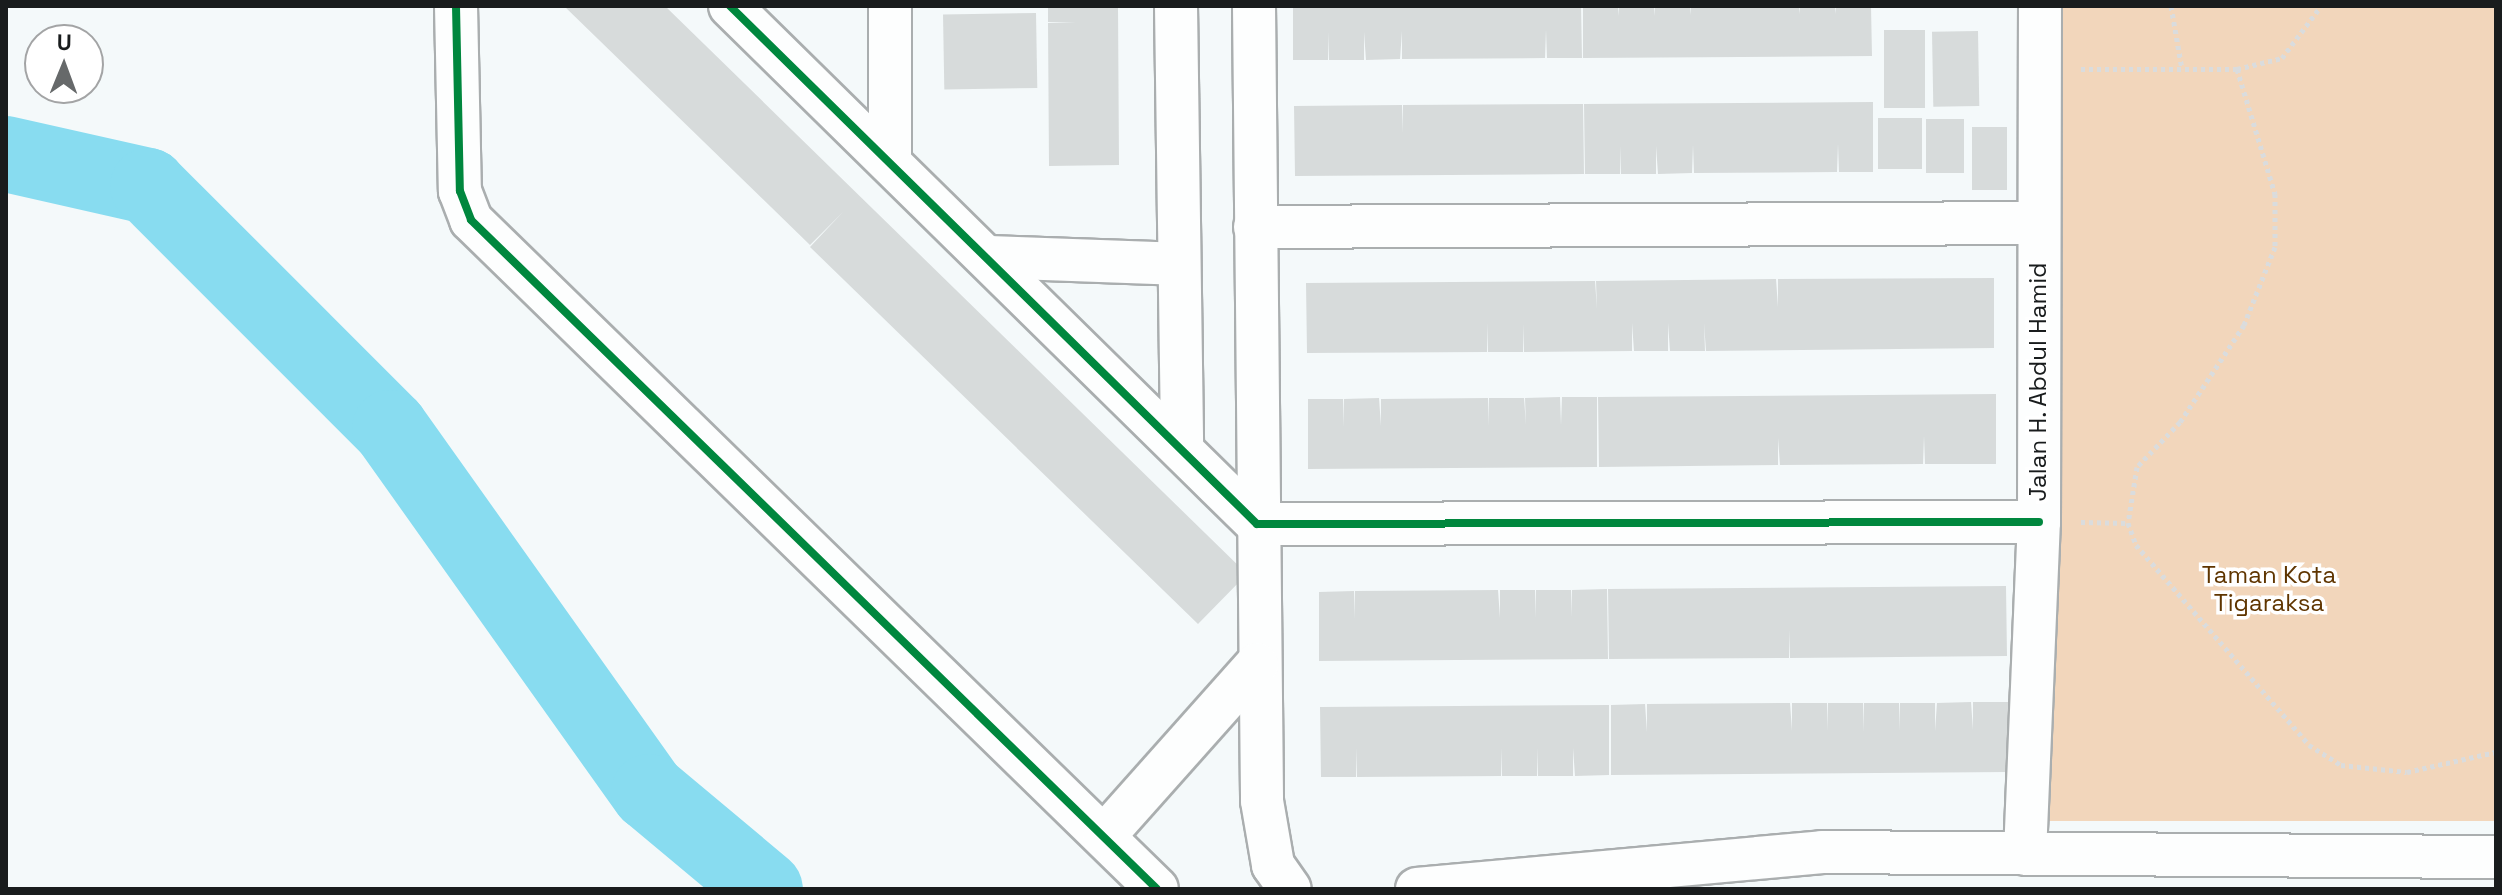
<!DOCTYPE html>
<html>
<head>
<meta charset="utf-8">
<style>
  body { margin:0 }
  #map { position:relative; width:2502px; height:895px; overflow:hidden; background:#f4f9fa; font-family:"Space Grotesk",sans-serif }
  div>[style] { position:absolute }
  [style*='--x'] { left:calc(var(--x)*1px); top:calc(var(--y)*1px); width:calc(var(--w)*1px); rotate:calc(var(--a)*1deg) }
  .green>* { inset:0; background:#f2d6bb; transform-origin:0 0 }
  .river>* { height:76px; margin:-38px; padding:0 38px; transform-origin:38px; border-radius:38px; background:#88dcf0 }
  .building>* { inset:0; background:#d7dbdb; transform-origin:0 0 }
  .path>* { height:5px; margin-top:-2.5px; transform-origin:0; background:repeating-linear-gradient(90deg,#dadcdd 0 4px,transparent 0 8px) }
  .roads { filter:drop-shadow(2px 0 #aaaeaf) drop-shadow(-2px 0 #aaaeaf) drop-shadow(0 2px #aaaeaf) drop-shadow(0 -2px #aaaeaf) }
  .minor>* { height:42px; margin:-21px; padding:0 21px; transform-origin:21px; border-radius:21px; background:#fdfefe }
  .cycleway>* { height:8px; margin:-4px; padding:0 4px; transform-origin:4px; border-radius:4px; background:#00873e }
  span { translate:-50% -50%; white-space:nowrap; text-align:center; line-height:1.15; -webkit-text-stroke:7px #fff; paint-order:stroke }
  .street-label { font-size:24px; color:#191c1d }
  .park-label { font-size:24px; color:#5f3500 }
  .frame { position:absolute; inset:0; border:8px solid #191c1d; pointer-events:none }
  .north { position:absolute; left:24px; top:24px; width:80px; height:80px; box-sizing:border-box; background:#fff; border:2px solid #a3a4a5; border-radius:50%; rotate:1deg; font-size:22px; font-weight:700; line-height:32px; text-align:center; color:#191c1d }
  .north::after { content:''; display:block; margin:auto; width:28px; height:36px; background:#66696a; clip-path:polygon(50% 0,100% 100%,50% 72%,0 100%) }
</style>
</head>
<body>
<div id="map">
  <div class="green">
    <i style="left:2043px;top:6px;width:453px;height:815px"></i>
  </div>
  <div class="river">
    <i style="--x:6;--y:154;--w:146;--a:12.7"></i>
    <i style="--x:148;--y:186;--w:342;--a:45"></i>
    <i style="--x:390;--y:428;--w:447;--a:54.6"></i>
    <i style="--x:649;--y:792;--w:151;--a:39.9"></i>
  </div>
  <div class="building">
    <i style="clip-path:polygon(564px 6px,665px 6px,1247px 574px,1198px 624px,810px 247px,843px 212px,810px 245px)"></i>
    <i style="clip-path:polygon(1048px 6px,1118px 6px,1119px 165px,1049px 166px,1048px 23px,1076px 23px,1048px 22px)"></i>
    <i style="clip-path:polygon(1293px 6px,1581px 6px,1582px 58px,1547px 58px,1546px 30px,1545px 58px,1402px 59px,1402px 31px,1400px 59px,1366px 60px,1364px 32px,1364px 60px,1329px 60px,1328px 32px,1328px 60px,1293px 60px)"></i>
    <i style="clip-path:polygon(1583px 6px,1618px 6px,1618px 16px,1619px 6px,1654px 6px,1654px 16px,1655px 6px,1690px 6px,1690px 15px,1691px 6px,1799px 6px,1799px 14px,1800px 6px,1835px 6px,1835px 14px,1836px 6px,1871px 6px,1872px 56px,1583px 58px)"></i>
    <i style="left:1036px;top:13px;width:75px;height:93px;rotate:89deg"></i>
    <i style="left:1884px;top:30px;width:41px;height:78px"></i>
    <i style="left:1978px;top:31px;width:75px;height:46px;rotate:89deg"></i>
    <i style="clip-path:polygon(1873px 102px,1873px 172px,1839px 172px,1838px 144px,1837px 172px,1694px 173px,1693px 145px,1692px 173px,1658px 174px,1656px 146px,1656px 174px,1621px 174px,1620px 146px,1620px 174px,1585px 174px,1584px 104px)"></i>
    <i style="clip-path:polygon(1583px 104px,1584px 174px,1295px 176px,1294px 106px,1402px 105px,1403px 133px,1403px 105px)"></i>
    <i style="left:1878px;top:118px;width:44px;height:51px"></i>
    <i style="left:1926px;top:119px;width:38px;height:54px"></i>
    <i style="left:1972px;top:127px;width:35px;height:63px"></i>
    <i style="clip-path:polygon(1994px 278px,1994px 348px,1706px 351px,1704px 323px,1705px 351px,1670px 351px,1668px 323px,1668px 351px,1634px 351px,1632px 323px,1632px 351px,1524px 352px,1524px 324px,1523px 352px,1488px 352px,1487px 323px,1487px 352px,1307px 353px,1306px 283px,1595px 281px,1597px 309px,1596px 281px,1776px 279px,1778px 307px,1778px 279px)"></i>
    <i style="clip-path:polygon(1996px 394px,1996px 464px,1925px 464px,1924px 436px,1923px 464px,1780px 465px,1778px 438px,1778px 465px,1599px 467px,1598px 397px)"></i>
    <i style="clip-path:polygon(1560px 397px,1561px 425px,1562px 397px,1597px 397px,1597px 467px,1308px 469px,1308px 399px,1343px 399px,1343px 427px,1344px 399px,1379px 398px,1381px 426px,1381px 399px,1488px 398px,1488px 426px,1489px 398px,1524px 398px,1526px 425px,1525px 398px)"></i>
    <i style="clip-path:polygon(2006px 586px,2007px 656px,1790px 658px,1790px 630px,1789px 658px,1609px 659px,1608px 589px)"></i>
    <i style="clip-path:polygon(1607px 589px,1608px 659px,1319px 661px,1319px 592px,1354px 591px,1355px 619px,1355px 591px,1498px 590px,1500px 618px,1500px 590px,1535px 590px,1536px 618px,1536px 590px,1571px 590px,1572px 617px,1572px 590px)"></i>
    <i style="clip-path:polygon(1971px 702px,1973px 730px,1973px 702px,2008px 702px,2008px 772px,1611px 775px,1611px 705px,1645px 704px,1647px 732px,1647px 704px,1790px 703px,1792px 731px,1792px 703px,1827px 703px,1828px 731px,1828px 703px,1863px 703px,1864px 732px,1864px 703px,1899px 703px,1899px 731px,1900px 703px,1935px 703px,1935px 731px,1937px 703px)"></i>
    <i style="clip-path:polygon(1609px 705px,1609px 775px,1575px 776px,1573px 748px,1573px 776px,1538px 776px,1537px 748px,1537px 776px,1502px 776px,1502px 748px,1501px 776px,1357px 777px,1356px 748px,1356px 777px,1321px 777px,1320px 707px)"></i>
  </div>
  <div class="path">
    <i style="--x:2171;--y:6;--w:64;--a:80.1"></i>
    <i style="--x:2081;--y:69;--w:156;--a:0"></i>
    <i style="--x:2237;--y:69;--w:46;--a:-13.7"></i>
    <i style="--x:2282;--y:58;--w:65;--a:-53.1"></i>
    <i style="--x:2237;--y:69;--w:131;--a:73.1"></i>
    <i style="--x:2275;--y:194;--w:53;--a:90"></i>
    <i style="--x:2275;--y:247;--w:84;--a:111.7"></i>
    <i style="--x:2244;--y:325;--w:116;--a:123.4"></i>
    <i style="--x:2180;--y:422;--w:62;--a:133.7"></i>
    <i style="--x:2137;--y:467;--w:57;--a:99.1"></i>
    <i style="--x:2128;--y:523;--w:23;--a:70"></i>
    <i style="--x:2136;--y:545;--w:264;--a:49.1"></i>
    <i style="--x:2309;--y:745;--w:38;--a:32"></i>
    <i style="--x:2341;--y:765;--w:66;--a:6.1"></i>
    <i style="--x:2407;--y:772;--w:91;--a:-12.7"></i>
    <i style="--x:2081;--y:522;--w:47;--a:1.2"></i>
  </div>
  <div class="roads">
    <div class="minor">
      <i style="--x:456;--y:6;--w:185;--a:88.8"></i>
      <i style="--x:460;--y:191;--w:31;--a:69"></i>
      <i style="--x:471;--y:220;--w:958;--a:44.28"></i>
      <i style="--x:730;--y:6;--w:739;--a:44.51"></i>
      <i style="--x:1257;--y:524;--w:782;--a:-0.15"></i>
      <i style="--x:890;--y:6;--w:153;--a:90"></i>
      <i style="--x:1176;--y:6;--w:443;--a:89.2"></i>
      <i style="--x:1254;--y:6;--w:795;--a:89.42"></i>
      <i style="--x:1262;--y:801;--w:65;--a:80.2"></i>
      <i style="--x:1273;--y:865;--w:29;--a:55"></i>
      <i style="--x:1255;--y:227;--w:782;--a:-0.29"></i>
      <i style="--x:989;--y:257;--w:187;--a:2.1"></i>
      <i style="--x:1104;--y:836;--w:230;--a:-48.3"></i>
      <i style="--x:2025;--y:854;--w:332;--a:-87.6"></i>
      <i style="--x:2039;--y:522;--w:516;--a:-89.89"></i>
      <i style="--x:1417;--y:889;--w:407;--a:-5.2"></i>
      <i style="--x:1822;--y:852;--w:674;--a:0.43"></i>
    </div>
  </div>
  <div class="cycleway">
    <i style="--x:456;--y:6;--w:185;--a:88.8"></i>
    <i style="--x:460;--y:191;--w:31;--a:69"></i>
    <i style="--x:471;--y:220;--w:958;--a:44.28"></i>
    <i style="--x:730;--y:6;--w:739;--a:44.51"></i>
    <i style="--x:1257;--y:524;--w:782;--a:-0.15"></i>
  </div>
  <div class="street-label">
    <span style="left:2038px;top:382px;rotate:-90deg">Jalan H. Abdul Hamid</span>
  </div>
  <div class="park-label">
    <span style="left:2269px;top:589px">Taman Kota<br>Tigaraksa</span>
  </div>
  <div class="frame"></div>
  <div class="north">U</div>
</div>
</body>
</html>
